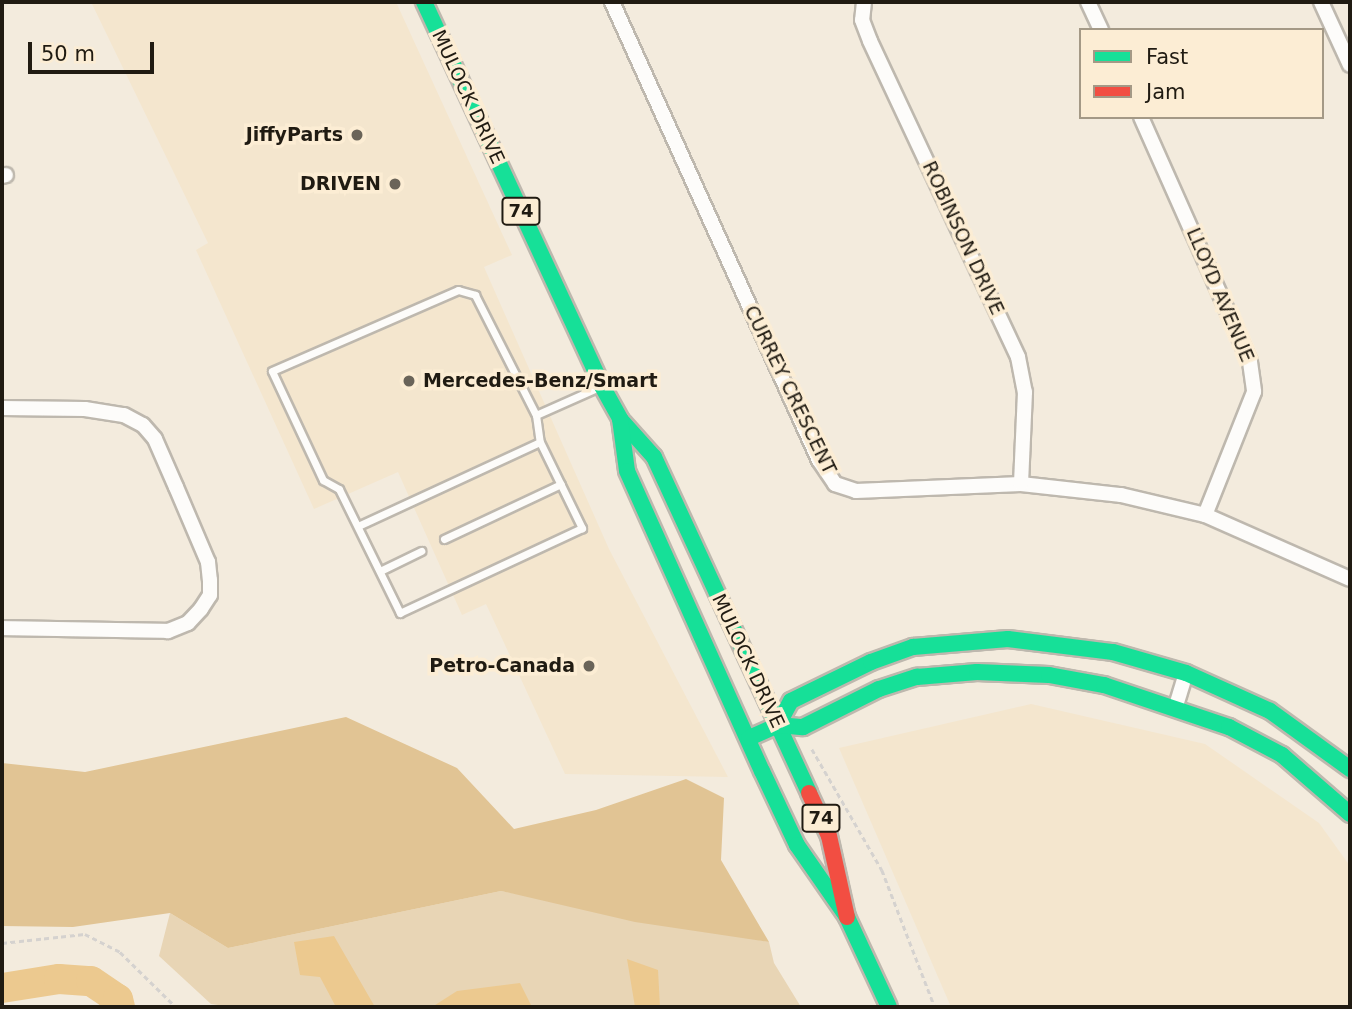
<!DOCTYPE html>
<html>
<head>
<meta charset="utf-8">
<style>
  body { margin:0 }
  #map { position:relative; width:1352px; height:1009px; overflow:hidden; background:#f3ebdd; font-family:"DejaVu Sans",sans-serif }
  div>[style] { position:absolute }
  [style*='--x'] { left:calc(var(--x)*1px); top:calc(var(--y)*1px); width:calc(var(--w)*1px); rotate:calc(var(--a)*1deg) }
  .built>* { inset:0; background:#f4e6ce }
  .green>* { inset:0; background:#e8d5b5 }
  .forest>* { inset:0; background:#e1c494 }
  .water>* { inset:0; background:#ecc98f }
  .river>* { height:30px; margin:-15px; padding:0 15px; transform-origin:15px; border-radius:15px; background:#ecc98f }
  .path>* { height:2.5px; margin-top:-1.25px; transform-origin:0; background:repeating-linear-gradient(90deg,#d5d2cf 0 5px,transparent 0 8.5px) }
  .roads { filter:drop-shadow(2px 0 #beb8ae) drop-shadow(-2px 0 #beb8ae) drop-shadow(0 2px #beb8ae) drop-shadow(0 -2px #beb8ae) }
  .lane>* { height:7px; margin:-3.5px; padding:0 3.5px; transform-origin:3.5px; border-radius:3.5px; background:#fdfcfa }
  .street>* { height:14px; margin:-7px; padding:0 7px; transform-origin:7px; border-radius:7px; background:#fdfcfa }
  .fast>* { height:16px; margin:-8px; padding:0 8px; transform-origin:8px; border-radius:8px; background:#16e098 }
  .jam>* { height:16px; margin:-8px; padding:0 8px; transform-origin:8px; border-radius:8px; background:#f24e42 }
  .dots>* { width:19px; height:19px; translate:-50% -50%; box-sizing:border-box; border:4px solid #fcedd4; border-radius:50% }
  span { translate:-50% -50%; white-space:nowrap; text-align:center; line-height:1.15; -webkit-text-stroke:7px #fcedd4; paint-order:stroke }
  .shield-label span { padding:2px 5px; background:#fcedd4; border:2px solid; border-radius:5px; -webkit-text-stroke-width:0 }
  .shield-label { font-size:18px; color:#201b12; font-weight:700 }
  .street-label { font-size:19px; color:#201b12 }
  .poi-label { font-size:19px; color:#201b12; font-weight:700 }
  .right { translate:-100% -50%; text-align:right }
  .left { translate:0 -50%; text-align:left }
  .frame { position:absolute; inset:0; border:4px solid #201b12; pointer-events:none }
  .legend { position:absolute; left:1079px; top:28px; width:245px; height:91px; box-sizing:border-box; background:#fcedd4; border:2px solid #a49986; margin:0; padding:9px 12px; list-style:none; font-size:21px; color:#201b12 }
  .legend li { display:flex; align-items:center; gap:14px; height:35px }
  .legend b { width:35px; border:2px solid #a49986 }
  .scale { position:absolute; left:28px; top:42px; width:126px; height:32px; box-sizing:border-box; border:4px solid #201b12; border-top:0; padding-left:9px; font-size:21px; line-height:24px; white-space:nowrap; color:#201b12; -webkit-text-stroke:5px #fcedd4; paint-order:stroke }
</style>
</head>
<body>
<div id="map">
  <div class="built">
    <i style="clip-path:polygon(91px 2px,396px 2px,512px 255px,484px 267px,609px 549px,728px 777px,565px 774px,486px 604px,462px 615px,398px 472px,314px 509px,196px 250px,208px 243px)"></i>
    <i style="clip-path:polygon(1031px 704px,1205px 744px,1319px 823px,1350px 866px,1350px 1007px,951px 1007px,839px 748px)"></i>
  </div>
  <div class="green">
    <i style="clip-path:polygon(501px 891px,769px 942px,774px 963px,801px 1007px,232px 1007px,211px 1004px,159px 956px,170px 913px,228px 948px)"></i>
  </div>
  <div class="forest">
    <i style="clip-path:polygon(346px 717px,457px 768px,514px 829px,596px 810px,686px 779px,724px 798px,721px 860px,769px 942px,635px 922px,501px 891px,228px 948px,170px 913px,73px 927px,2px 926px,2px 763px,85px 772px)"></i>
  </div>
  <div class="water">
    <i style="clip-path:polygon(334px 936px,375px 1007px,336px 1007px,320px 977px,300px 975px,294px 942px)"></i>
    <i style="clip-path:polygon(627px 959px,658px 970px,660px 1007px,635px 1007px)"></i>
    <i style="clip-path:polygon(520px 983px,532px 1007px,432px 1007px,457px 991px)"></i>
  </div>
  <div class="river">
    <i style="--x:2;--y:988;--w:58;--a:-9"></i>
    <i style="--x:59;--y:979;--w:32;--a:4"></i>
    <i style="--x:91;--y:981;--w:32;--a:34"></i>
    <i style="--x:118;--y:999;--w:8;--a:76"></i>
  </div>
  <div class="path">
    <i style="--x:812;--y:749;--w:140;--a:60"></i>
    <i style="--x:882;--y:870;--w:147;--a:68.9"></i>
    <i style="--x:2;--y:943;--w:83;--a:-6.2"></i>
    <i style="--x:85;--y:934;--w:39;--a:27"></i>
    <i style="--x:120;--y:952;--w:78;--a:44.5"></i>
  </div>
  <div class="roads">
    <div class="lane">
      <i style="--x:536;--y:415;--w:27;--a:82"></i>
      <i style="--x:540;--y:442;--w:96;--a:64"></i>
      <i style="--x:582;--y:528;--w:201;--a:155"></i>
      <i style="--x:400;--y:613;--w:138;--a:-116.2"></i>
      <i style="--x:339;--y:489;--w:18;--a:-151"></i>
      <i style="--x:323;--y:480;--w:120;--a:-115.1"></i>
      <i style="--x:272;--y:371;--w:203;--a:-23.5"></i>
      <i style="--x:458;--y:290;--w:18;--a:16"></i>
      <i style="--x:475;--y:295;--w:135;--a:63.1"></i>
      <i style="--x:536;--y:415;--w:69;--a:-24"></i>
      <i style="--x:358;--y:526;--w:200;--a:-24.8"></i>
      <i style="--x:444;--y:539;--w:129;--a:-25.2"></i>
      <i style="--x:380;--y:571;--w:46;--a:-26"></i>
    </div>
    <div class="street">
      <i style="--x:612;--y:2;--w:503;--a:65.68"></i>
      <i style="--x:819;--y:460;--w:29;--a:56"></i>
      <i style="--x:835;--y:484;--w:22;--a:18"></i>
      <i style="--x:856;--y:491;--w:165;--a:-2.4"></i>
      <i style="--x:1021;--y:484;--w:101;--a:6.3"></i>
      <i style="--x:1121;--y:495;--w:86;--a:13.4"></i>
      <i style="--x:1205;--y:515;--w:158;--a:23.8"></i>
      <i style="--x:864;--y:2;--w:18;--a:96"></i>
      <i style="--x:862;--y:20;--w:22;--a:69"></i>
      <i style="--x:870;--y:41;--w:349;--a:64.9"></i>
      <i style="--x:1018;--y:357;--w:36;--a:79"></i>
      <i style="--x:1025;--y:392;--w:92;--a:92.5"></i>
      <i style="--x:1088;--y:2;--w:31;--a:65"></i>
      <i style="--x:1321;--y:2;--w:69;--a:65.3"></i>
      <i style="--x:1141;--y:117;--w:268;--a:66"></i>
      <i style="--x:1250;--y:362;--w:30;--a:82"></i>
      <i style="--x:1254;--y:392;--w:132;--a:111.7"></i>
      <i style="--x:2;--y:176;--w:4;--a:-14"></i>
      <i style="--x:2;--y:408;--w:83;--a:0.7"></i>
      <i style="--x:85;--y:409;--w:39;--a:9"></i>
      <i style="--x:124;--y:415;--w:21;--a:28"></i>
      <i style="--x:143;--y:425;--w:18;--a:49"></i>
      <i style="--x:155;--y:439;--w:52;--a:66.4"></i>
      <i style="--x:176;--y:487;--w:82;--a:66.9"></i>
      <i style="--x:208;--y:562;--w:18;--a:84"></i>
      <i style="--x:210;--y:580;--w:15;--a:90"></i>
      <i style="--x:210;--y:595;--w:17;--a:123"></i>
      <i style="--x:201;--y:609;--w:19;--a:133"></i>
      <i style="--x:188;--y:623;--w:22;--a:158"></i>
      <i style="--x:168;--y:631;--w:166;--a:-179"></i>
      <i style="--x:1175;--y:709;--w:38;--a:-73"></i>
    </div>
    <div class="fast">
      <i style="--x:424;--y:2;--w:423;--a:65.1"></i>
      <i style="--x:602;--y:386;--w:38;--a:61"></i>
      <i style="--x:620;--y:419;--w:51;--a:48.2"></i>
      <i style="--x:654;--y:457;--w:370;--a:65.2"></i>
      <i style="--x:620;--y:419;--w:52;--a:82.3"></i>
      <i style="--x:627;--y:471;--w:329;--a:65.8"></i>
      <i style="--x:762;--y:771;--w:82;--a:64.7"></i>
      <i style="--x:797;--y:845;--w:88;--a:55.2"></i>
      <i style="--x:847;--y:917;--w:99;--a:65"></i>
      <i style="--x:778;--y:725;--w:27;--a:-62"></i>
      <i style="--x:791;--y:701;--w:89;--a:-26"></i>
      <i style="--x:871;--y:662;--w:45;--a:-19.7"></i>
      <i style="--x:913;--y:647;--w:95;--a:-4.8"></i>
      <i style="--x:1008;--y:639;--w:106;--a:7.1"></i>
      <i style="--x:1113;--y:652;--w:76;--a:16"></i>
      <i style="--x:1186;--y:673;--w:92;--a:24.3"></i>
      <i style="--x:1270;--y:711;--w:99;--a:35.9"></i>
      <i style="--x:749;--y:738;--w:32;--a:-24"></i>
      <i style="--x:778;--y:725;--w:25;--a:5"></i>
      <i style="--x:803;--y:727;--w:85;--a:-26.6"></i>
      <i style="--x:879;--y:689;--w:40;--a:-18"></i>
      <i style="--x:917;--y:677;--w:60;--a:-4.8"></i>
      <i style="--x:977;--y:672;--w:72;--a:2.4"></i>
      <i style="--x:1049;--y:675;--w:56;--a:10.3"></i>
      <i style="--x:1104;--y:685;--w:132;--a:18.6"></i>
      <i style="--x:1229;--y:727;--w:60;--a:27.8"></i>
      <i style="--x:1282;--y:755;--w:90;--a:40.9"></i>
    </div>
    <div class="jam">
      <i style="--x:809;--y:793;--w:47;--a:65.1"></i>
      <i style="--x:829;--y:836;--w:83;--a:77.5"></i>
    </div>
  </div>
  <div class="dots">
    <i style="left:357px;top:135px;background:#6a6459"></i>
    <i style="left:395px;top:184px;background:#6a6459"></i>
    <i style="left:409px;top:381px;background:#6a6459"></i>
    <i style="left:589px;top:666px;background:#6a6459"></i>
  </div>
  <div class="shield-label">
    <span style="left:521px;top:211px">74</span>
    <span style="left:821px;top:818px">74</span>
  </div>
  <div class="street-label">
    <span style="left:468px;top:97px;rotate:65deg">MULOCK DRIVE</span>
    <span style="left:963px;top:238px;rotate:65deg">ROBINSON DRIVE</span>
    <span style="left:1220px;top:295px;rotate:67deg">LLOYD AVENUE</span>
    <span style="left:790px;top:390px;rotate:64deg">CURREY CRESCENT</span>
    <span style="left:748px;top:661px;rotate:65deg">MULOCK DRIVE</span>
  </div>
  <div class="poi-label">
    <span class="right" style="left:343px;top:135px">JiffyParts</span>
    <span class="right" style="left:381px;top:184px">DRIVEN</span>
    <span class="left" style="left:423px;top:381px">Mercedes-Benz/Smart</span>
    <span class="right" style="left:575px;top:666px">Petro-Canada</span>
  </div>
  <div class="frame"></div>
  <ul class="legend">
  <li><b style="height:9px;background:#16e098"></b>Fast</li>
  <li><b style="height:9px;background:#f24e42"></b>Jam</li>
  </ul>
  <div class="scale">50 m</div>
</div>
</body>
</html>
